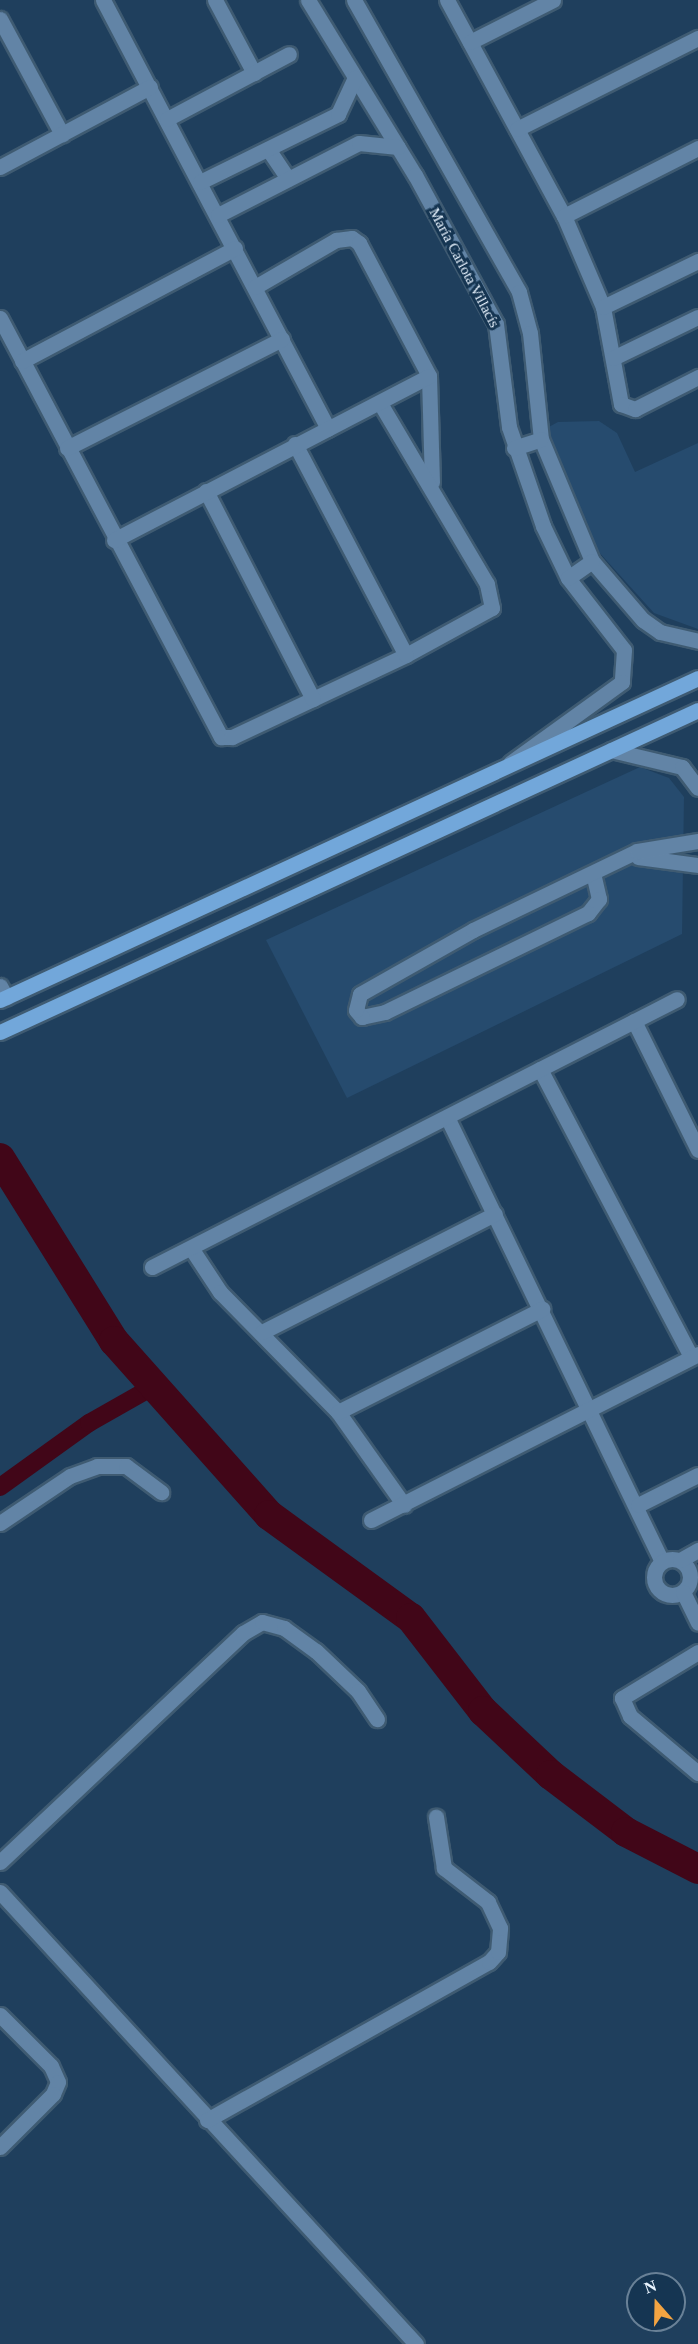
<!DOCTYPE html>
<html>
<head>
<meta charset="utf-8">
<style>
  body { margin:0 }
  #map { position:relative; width:698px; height:2344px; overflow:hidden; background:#1f3f5d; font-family:Georgia,serif }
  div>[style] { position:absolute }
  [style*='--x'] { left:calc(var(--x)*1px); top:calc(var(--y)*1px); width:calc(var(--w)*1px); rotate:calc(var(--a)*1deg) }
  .built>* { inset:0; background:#264b6e }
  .canal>* { height:18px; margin:-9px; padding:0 9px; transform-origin:9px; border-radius:9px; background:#410618 }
  .river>* { height:30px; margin:-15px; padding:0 15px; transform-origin:15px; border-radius:15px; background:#410618 }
  .roads { filter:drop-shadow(2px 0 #3f5b72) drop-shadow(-2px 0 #3f5b72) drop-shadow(0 2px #3f5b72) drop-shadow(0 -2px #3f5b72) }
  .minor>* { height:15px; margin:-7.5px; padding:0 7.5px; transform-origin:7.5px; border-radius:7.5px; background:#6284a6 }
  .minor>.ring { margin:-7.5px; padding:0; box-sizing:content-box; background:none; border:15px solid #6284a6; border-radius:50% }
  .major>* { height:15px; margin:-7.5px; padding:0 7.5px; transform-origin:7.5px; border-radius:7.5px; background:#72a7da }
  span { translate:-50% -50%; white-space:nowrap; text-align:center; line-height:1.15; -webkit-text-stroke:6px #153552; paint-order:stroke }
  .street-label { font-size:15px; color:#e8f3fe }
  .north { position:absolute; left:626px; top:2272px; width:60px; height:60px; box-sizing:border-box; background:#153552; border:2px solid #698197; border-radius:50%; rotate:340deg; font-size:16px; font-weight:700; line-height:24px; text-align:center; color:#e8f3fe }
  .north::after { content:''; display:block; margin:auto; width:21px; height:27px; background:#f3a442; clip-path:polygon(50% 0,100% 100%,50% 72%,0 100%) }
</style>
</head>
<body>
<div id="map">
  <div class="built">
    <i style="clip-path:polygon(599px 421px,617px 433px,635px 472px,698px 443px,698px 629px,654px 613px,588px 540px,545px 429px,558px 422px)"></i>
    <i style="clip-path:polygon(640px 767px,669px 778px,684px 797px,682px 934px,347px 1098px,266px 940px)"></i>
  </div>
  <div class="canal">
    <i style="--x:0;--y:1487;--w:110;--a:-35.7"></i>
    <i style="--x:89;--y:1423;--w:75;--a:-29.6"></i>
  </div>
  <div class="river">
    <i style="--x:0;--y:1158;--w:216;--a:58.1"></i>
    <i style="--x:114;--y:1341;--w:233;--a:48.3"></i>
    <i style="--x:269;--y:1515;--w:175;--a:36"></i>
    <i style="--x:411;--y:1618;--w:118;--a:52.3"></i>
    <i style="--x:483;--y:1711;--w:93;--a:43.3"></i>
    <i style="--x:551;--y:1775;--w:94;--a:37.2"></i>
    <i style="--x:626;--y:1832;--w:81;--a:27.2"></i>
  </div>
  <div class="roads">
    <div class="minor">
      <i style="--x:103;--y:0;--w:484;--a:62.3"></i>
      <i style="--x:215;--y:0;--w:83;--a:61.9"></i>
      <i style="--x:308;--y:0;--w:205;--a:58.6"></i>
      <i style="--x:415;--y:175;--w:170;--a:61.5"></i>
      <i style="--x:496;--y:324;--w:104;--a:82.8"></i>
      <i style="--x:509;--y:427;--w:105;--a:71"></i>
      <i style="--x:543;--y:526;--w:58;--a:64.3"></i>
      <i style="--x:568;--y:578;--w:91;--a:52.1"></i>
      <i style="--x:624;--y:650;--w:32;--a:94"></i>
      <i style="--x:622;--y:682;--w:138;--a:144.1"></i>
      <i style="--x:354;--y:0;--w:335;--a:60.5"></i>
      <i style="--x:519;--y:292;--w:42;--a:75"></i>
      <i style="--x:530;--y:333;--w:107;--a:84.1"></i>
      <i style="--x:541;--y:439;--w:132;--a:67.3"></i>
      <i style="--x:592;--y:561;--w:78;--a:49.2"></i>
      <i style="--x:643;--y:620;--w:21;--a:35"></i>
      <i style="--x:660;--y:632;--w:39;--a:13"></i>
      <i style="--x:447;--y:0;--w:246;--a:61.6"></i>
      <i style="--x:564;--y:216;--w:99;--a:66.8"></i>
      <i style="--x:603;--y:307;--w:99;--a:79.5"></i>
      <i style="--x:621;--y:404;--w:15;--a:20"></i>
      <i style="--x:635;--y:409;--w:71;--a:-26.9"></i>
      <i style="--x:0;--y:19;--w:131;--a:61.7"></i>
      <i style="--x:470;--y:42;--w:93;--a:-26.8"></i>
      <i style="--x:167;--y:119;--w:138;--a:-28"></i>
      <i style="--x:517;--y:129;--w:203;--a:-26.7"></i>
      <i style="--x:268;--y:149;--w:36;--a:56"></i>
      <i style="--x:0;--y:167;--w:170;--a:-28.1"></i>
      <i style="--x:200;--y:182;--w:154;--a:-26.2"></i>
      <i style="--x:338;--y:114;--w:40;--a:-65"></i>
      <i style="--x:218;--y:215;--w:158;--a:-27.1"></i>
      <i style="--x:359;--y:143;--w:39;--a:6"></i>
      <i style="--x:564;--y:216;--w:150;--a:-26.9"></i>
      <i style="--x:255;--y:287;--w:94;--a:-30.1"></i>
      <i style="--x:336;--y:240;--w:16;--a:-7"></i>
      <i style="--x:352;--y:238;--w:9;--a:36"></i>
      <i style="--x:359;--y:243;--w:150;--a:62.2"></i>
      <i style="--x:429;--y:376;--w:106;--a:88.4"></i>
      <i style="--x:603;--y:307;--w:106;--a:-25.8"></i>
      <i style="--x:0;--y:318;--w:474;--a:62.2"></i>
      <i style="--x:221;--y:737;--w:11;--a:0"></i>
      <i style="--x:232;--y:737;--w:192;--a:-25.2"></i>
      <i style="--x:406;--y:655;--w:98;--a:-28.7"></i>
      <i style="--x:492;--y:608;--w:25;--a:-102"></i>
      <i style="--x:487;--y:584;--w:210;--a:-120.6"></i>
      <i style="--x:613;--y:358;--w:94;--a:-25.8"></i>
      <i style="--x:22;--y:361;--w:241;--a:-27.9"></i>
      <i style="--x:295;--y:444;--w:238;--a:62.3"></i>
      <i style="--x:67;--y:448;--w:241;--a:-26.9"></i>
      <i style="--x:514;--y:448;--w:28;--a:-18"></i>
      <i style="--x:206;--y:491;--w:234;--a:62.8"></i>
      <i style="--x:114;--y:540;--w:355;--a:-27.5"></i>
      <i style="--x:568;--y:578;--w:29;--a:-35"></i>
      <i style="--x:611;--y:750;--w:73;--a:13.5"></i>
      <i style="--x:682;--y:767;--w:26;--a:53"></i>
      <i style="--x:638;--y:857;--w:61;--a:7.6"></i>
      <i style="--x:593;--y:873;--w:27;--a:77"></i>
      <i style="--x:599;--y:899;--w:18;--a:128"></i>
      <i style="--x:588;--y:913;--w:226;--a:154"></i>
      <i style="--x:385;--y:1012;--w:24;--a:168"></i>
      <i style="--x:362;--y:1017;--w:9;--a:-131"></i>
      <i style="--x:356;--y:1010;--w:16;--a:-76"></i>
      <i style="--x:360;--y:994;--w:130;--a:-29.5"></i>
      <i style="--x:473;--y:930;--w:182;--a:-25.7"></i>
      <i style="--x:637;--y:851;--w:62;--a:-9.3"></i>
      <i style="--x:0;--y:986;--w:13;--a:61"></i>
      <i style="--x:634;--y:1021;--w:144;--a:63.6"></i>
      <i style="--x:540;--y:1069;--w:325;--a:62.3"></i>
      <i style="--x:447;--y:1117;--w:493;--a:64.2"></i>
      <i style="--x:191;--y:1248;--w:53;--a:56.6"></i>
      <i style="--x:220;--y:1292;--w:168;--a:45.5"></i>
      <i style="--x:338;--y:1412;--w:114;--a:54.6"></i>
      <i style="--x:152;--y:1267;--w:589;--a:-27.04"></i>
      <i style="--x:262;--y:1332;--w:261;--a:-26.9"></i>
      <i style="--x:338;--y:1412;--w:229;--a:-26.8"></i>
      <i style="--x:638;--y:1505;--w:67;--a:-26.6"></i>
      <i style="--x:371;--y:1520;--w:367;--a:-26.9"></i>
      <i style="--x:0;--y:1523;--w:84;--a:-33.9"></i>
      <i style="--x:70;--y:1476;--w:29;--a:-20"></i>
      <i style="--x:97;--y:1466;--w:29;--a:0"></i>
      <i style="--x:126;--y:1466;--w:44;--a:36.6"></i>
      <i class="ring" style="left:654px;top:1559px;width:21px;height:21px"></i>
      <i style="--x:680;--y:1560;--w:21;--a:-29"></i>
      <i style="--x:683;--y:1592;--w:34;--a:64"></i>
      <i style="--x:698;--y:1652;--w:89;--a:148.8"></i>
      <i style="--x:622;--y:1698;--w:20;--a:66"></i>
      <i style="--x:630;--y:1716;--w:89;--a:40"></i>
      <i style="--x:0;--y:1862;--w:334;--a:-43.3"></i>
      <i style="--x:243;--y:1633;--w:22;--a:-30"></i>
      <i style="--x:262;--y:1622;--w:23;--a:15"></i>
      <i style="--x:284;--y:1628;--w:39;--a:36"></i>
      <i style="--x:316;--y:1651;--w:58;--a:43.6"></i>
      <i style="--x:358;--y:1691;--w:34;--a:56"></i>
      <i style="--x:0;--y:1892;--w:614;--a:47.37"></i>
      <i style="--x:0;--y:2015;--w:72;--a:45"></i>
      <i style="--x:51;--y:2066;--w:17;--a:66"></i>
      <i style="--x:58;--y:2082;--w:13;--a:113"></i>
      <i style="--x:53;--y:2094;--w:75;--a:135"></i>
      <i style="--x:207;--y:2120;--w:323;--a:-29.3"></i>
      <i style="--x:489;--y:1962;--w:13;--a:-48"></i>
      <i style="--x:498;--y:1952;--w:24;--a:-85"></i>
      <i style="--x:500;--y:1928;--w:29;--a:-115"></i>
      <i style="--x:488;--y:1902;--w:56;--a:-142.3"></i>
      <i style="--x:444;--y:1868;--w:52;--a:-98.9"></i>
    </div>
    <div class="major">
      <i style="--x:0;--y:1000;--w:769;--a:-24.76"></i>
      <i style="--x:0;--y:1032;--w:769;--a:-24.76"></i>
    </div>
  </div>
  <div class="street-label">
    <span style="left:464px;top:268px;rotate:62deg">María Carlota Villacís</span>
  </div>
  <div class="north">N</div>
</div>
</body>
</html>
